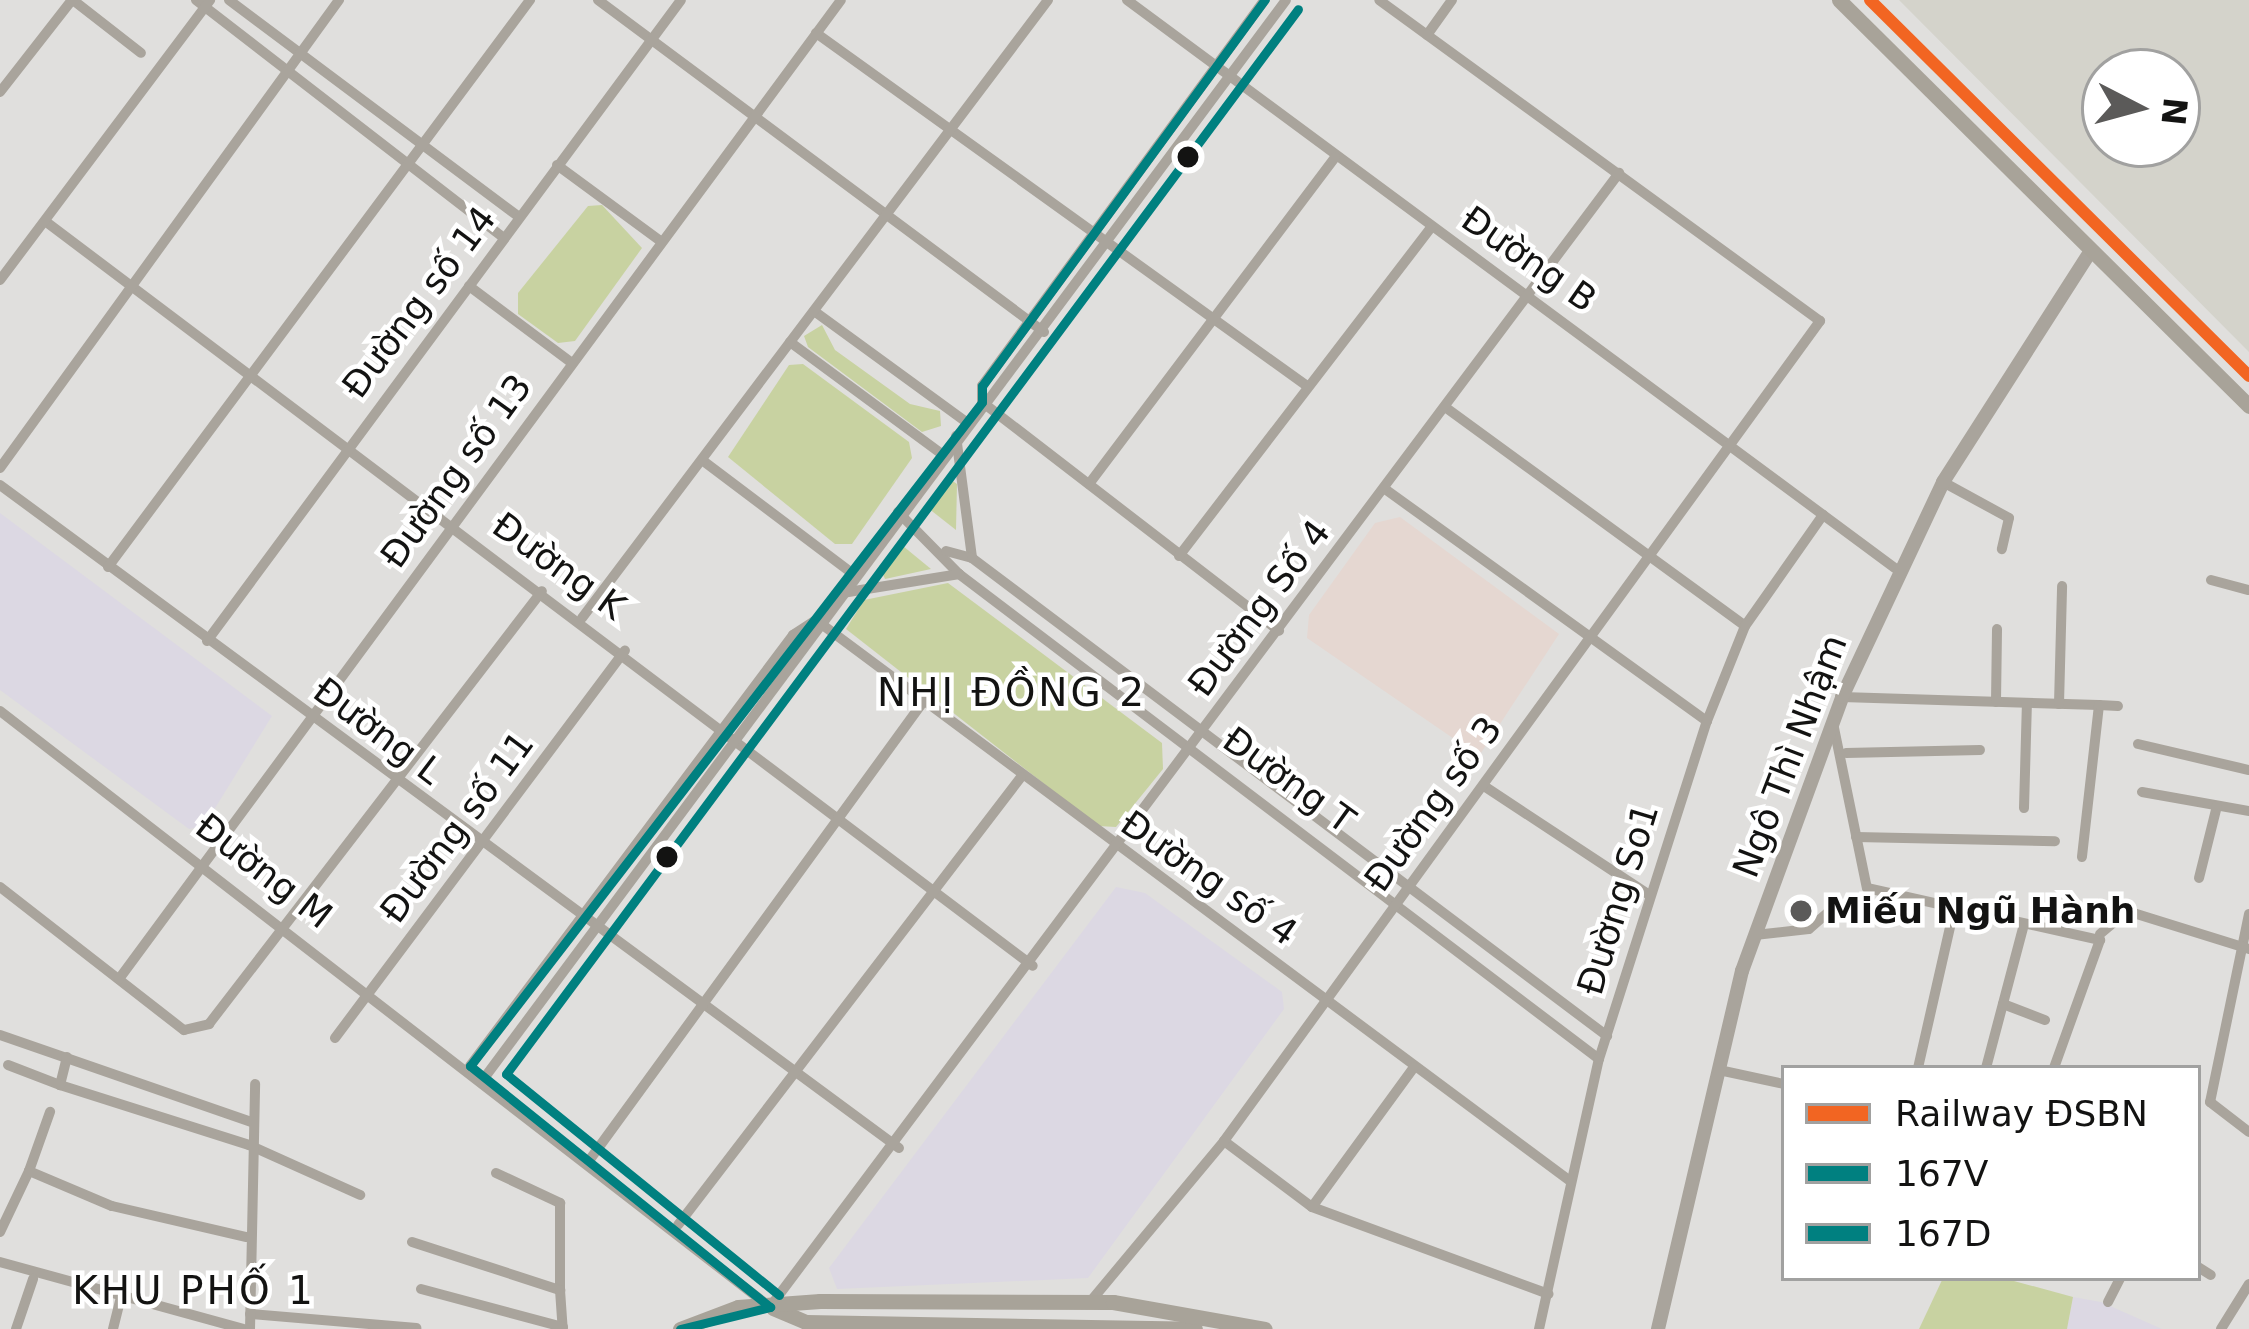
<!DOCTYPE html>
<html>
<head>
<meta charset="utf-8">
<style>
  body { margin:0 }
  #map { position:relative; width:2249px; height:1329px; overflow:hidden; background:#e0dfdd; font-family:"DejaVu Sans",sans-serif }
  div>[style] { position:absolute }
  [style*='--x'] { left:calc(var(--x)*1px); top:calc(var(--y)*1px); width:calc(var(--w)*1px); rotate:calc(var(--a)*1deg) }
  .commercial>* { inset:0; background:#e5d7d1 }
  .built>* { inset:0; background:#d4d3cb }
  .education>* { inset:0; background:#dcd8e3 }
  .green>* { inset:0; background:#c8d2a1 }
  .minor>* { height:10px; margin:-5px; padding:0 5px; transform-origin:5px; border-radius:5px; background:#a9a49c }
  .tertiary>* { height:14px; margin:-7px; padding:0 7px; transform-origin:7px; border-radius:7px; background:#a9a49c }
  .secondary>* { height:15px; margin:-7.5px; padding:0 7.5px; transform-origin:7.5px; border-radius:7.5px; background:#a8a399 }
  .bus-1>* { height:9px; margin:-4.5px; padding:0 4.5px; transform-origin:4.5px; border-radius:4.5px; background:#008080 }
  .bus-2>* { height:9px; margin:-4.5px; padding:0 4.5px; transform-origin:4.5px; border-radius:4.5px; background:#008080 }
  .rail-1>* { height:12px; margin:-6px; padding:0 6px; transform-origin:6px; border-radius:6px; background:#f26522 }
  .dots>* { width:33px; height:33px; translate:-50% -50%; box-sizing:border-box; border:6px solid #fff; border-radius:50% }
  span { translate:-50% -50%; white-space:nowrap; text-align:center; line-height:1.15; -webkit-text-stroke:9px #fff; paint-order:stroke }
  .street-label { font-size:36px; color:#131312 }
  .poi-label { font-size:36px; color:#131312; font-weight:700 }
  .left { translate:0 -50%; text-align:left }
  .neighbourhood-label { font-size:39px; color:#131312; letter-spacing:3px }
  .legend { position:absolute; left:1781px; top:1065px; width:420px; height:216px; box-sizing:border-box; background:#fff; border:3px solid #a1a1a0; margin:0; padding:15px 21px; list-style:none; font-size:36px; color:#131312 }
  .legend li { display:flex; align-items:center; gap:24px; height:60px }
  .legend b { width:60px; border:3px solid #a1a1a0 }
  .north { position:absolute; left:2081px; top:48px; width:120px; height:120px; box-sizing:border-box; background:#fff; border:3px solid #a1a1a0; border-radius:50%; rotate:96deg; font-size:33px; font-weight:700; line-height:48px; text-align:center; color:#131312 }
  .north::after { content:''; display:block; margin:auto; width:42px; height:54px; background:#5b5a59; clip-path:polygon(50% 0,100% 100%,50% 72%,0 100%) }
</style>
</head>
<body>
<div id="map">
  <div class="commercial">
    <i style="clip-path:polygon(1400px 517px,1559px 634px,1479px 756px,1307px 638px,1309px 615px,1375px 523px)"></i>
  </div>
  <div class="built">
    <i style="clip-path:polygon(evenodd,1899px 0,2249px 0,2249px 352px,1899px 0,2105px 72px,2177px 72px,2177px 144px,2105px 144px,2105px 72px)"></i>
  </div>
  <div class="education">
    <i style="clip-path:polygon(0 513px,272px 716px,204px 826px,189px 829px,0 690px)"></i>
    <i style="clip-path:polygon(1116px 887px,1145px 893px,1282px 992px,1284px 1009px,1088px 1278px,837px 1289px,829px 1268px)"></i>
    <i style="clip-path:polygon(2073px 1297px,2101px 1302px,2162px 1329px,2067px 1329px)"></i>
  </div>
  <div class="green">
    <i style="clip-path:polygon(602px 205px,642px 248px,575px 341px,558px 343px,518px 314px,518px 293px,588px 206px)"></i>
    <i style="clip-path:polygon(822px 325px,835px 350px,910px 404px,940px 411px,941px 426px,922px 432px,808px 347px,804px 336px)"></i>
    <i style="clip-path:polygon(803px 364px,909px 442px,912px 458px,852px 544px,835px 544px,728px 457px,789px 365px)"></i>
    <i style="clip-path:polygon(947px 477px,957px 484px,956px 530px,928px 508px)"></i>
    <i style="clip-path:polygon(903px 546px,931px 569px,885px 579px,879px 566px)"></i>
    <i style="clip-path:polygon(948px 583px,1162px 743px,1163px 769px,1116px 827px,1098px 826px,846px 629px,864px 600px)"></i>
    <i style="clip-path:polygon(1943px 1278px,2003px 1278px,2073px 1297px,2067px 1329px,1919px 1329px)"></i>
  </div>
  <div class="minor">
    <i style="--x:73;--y:0;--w:86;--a:37.9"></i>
    <i style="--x:196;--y:0;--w:389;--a:37.7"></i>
    <i style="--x:229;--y:0;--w:362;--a:36.8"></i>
    <i style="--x:598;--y:0;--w:556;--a:36.66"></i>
    <i style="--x:1127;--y:0;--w:955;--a:36.49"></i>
    <i style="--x:816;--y:33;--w:605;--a:35.71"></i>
    <i style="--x:1427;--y:35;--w:43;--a:-54.5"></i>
    <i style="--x:0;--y:92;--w:117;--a:-52"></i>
    <i style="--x:557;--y:165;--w:130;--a:36.3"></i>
    <i style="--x:45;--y:221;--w:1237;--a:37.02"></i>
    <i style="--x:0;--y:280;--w:350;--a:-53.1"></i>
    <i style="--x:469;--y:286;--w:129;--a:36.8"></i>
    <i style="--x:814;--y:311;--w:188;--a:36.1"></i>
    <i style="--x:790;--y:342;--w:189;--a:36.4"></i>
    <i style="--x:982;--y:402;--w:16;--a:-90"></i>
    <i style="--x:982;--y:386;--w:479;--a:-53.8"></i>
    <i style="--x:982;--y:402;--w:375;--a:37.6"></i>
    <i style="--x:1445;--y:407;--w:371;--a:36.1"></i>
    <i style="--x:956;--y:436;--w:123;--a:82.5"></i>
    <i style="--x:702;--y:460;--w:188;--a:37"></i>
    <i style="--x:0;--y:468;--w:578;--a:-54.08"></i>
    <i style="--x:1943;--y:482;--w:75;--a:28.6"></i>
    <i style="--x:2009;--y:518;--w:32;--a:103"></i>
    <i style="--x:1089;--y:484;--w:409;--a:-53"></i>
    <i style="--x:0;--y:485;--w:1117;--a:36.41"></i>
    <i style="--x:1385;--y:489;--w:397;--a:35.8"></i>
    <i style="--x:898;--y:512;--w:87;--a:45.5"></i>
    <i style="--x:959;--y:574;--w:803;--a:37.16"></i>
    <i style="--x:946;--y:551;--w:27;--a:15"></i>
    <i style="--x:972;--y:558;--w:795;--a:36.97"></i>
    <i style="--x:1179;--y:556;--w:414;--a:-52.5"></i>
    <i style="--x:108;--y:567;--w:707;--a:-53.34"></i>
    <i style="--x:2211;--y:580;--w:39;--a:15"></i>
    <i style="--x:836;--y:594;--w:125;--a:-9.2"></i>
    <i style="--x:582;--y:618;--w:774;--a:-52.98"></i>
    <i style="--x:816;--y:620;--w:940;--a:36.65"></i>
    <i style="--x:207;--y:641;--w:797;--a:-53.52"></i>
    <i style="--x:1842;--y:697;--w:257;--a:1.8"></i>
    <i style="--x:2099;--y:705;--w:153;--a:96.4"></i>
    <i style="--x:1996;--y:702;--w:73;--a:-89.2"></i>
    <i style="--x:2059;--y:704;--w:118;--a:-88.5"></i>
    <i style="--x:2099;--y:705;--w:19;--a:3"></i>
    <i style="--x:0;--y:711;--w:974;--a:37.74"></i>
    <i style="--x:770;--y:1307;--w:1417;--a:-53.18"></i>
    <i style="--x:1833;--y:723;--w:168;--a:78.4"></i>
    <i style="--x:1867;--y:888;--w:239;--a:12.6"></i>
    <i style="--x:2100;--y:940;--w:136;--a:109.8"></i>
    <i style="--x:2138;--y:744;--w:114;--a:13.2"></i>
    <i style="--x:1846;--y:753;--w:134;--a:-1.3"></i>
    <i style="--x:1484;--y:786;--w:198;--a:33.4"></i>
    <i style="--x:2142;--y:792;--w:109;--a:10.1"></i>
    <i style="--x:2024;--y:808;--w:105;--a:-88.4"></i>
    <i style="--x:1856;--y:837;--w:199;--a:1.2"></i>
    <i style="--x:2199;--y:878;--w:74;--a:-76"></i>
    <i style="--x:0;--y:887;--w:233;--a:37.9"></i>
    <i style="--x:184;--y:1030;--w:26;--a:-13"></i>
    <i style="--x:209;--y:1024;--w:546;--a:-52.44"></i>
    <i style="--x:2249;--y:914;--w:192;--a:101.7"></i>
    <i style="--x:2210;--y:1102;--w:49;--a:37.6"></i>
    <i style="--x:2100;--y:934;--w:35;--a:-40"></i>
    <i style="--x:2127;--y:911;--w:128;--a:17.3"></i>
    <i style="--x:1755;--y:935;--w:54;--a:-6.3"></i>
    <i style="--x:1809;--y:929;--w:33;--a:-41"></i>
    <i style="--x:119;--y:979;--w:1216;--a:-53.59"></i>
    <i style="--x:2003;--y:1004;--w:45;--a:20.9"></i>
    <i style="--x:0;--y:1035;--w:266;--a:19.1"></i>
    <i style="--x:335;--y:1038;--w:484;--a:-53.2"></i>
    <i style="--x:67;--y:1057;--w:29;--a:104"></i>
    <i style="--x:60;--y:1085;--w:198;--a:17.6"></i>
    <i style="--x:249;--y:1145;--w:122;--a:24.2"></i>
    <i style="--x:8;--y:1065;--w:56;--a:21"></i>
    <i style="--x:470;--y:1066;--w:539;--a:-53.15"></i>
    <i style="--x:793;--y:635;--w:27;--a:-33"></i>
    <i style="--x:1918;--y:1068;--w:163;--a:-77.2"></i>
    <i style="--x:1986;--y:1068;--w:149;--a:-75.2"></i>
    <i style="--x:1719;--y:1070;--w:66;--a:12.2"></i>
    <i style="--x:485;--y:1077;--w:1342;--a:-53.36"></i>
    <i style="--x:1224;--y:1141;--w:110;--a:36.9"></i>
    <i style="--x:1312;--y:1207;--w:252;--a:20.2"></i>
    <i style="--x:591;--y:1158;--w:564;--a:-53.94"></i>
    <i style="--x:29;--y:1171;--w:63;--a:-70.4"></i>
    <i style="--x:496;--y:1173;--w:71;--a:25.1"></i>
    <i style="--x:560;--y:1203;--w:87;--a:90"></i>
    <i style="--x:1312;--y:1207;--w:173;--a:-53.9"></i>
    <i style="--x:678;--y:1225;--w:564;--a:-52.56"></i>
    <i style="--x:0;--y:1232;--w:68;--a:-64.6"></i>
    <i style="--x:29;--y:1171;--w:90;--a:22.9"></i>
    <i style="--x:112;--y:1206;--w:138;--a:13"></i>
    <i style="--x:412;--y:1242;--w:156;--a:18"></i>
    <i style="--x:560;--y:1290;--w:39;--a:86"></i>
    <i style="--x:0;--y:1262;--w:252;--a:15.4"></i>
    <i style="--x:2198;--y:1267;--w:15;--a:32"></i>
    <i style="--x:421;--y:1289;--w:147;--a:15"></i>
    <i style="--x:1090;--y:1302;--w:209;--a:-50.2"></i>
    <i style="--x:1224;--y:1141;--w:1014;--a:-53.99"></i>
    <i style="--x:1820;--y:321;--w:545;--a:-143.95"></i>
    <i style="--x:2108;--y:1302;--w:27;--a:-63"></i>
    <i style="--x:250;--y:1314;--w:167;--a:4.8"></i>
    <i style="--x:16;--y:1329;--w:53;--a:-71.2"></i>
    <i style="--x:113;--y:1329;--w:29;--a:-76"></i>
    <i style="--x:250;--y:1329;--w:245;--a:-88.8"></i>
    <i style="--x:1539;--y:1329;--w:277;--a:-77.5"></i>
    <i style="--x:1599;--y:1059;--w:355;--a:-72.3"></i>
    <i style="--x:1707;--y:721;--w:102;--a:-68.2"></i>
    <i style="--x:1745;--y:626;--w:136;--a:-54.9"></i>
    <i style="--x:2221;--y:1329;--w:53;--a:-58.1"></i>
  </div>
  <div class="tertiary">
    <i style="--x:1658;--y:1329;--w:368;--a:-76.8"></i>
    <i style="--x:1742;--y:971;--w:292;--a:-69.9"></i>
    <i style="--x:1842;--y:697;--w:238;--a:-64.8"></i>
    <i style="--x:1943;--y:482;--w:274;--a:-57.4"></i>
  </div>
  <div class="secondary">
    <i style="--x:1839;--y:0;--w:577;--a:44.72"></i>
    <i style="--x:773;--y:1308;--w:36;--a:23"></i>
    <i style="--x:806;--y:1322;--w:389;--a:1"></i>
    <i style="--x:680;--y:1329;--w:62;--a:-20.8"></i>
    <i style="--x:738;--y:1307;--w:82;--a:-4.2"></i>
    <i style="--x:820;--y:1301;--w:293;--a:0.2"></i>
    <i style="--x:1113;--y:1302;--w:154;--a:10.1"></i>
  </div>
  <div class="bus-1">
    <i style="--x:770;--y:1307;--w:385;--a:-141.2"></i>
    <i style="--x:470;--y:1066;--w:838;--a:-52.36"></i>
    <i style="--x:982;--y:402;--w:16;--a:-90"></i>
    <i style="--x:982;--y:386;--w:479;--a:-53.8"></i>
    <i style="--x:680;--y:1329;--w:93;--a:-13.7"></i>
  </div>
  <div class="bus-2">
    <i style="--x:779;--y:1295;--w:351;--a:-141"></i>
    <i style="--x:506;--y:1074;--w:1327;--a:-53.36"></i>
  </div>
  <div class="rail-1">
    <i style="--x:1870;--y:0;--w:534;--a:44.77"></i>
  </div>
  <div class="dots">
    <i style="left:1188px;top:157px;background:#131312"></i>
    <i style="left:667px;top:857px;background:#131312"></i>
    <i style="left:1801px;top:911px;background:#5b5a59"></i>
  </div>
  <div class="street-label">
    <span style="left:1529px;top:259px;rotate:35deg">Đường B</span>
    <span style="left:419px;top:302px;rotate:-53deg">Đường số 14</span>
    <span style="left:456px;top:471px;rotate:-54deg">Đường số 13</span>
    <span style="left:559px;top:566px;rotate:36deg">Đường K</span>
    <span style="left:1259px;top:608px;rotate:-53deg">Đường Số 4</span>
    <span style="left:378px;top:731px;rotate:37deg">Đường L</span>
    <span style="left:1790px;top:756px;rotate:-69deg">Ngô Thì Nhậm</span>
    <span style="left:1289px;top:780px;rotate:36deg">Đường T</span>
    <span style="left:1433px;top:804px;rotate:-54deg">Đường số 3</span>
    <span style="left:457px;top:827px;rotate:-53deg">Đường số 11</span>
    <span style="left:264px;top:871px;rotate:38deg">Đường M</span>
    <span style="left:1209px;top:878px;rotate:35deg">Đường số 4</span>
    <span style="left:1618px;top:899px;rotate:-73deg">Đường So1</span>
  </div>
  <div class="poi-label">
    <span class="left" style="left:1825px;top:911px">Miếu Ngũ Hành</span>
  </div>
  <div class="neighbourhood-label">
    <span style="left:1012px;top:693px">NHỊ ĐỒNG 2</span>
    <span style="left:194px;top:1291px">KHU PHỐ 1</span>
  </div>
  <ul class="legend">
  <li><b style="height:15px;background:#f26522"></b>Railway ĐSBN</li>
  <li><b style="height:15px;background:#008080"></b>167V</li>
  <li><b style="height:15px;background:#008080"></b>167D</li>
  </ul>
  <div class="north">N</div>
</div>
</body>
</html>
